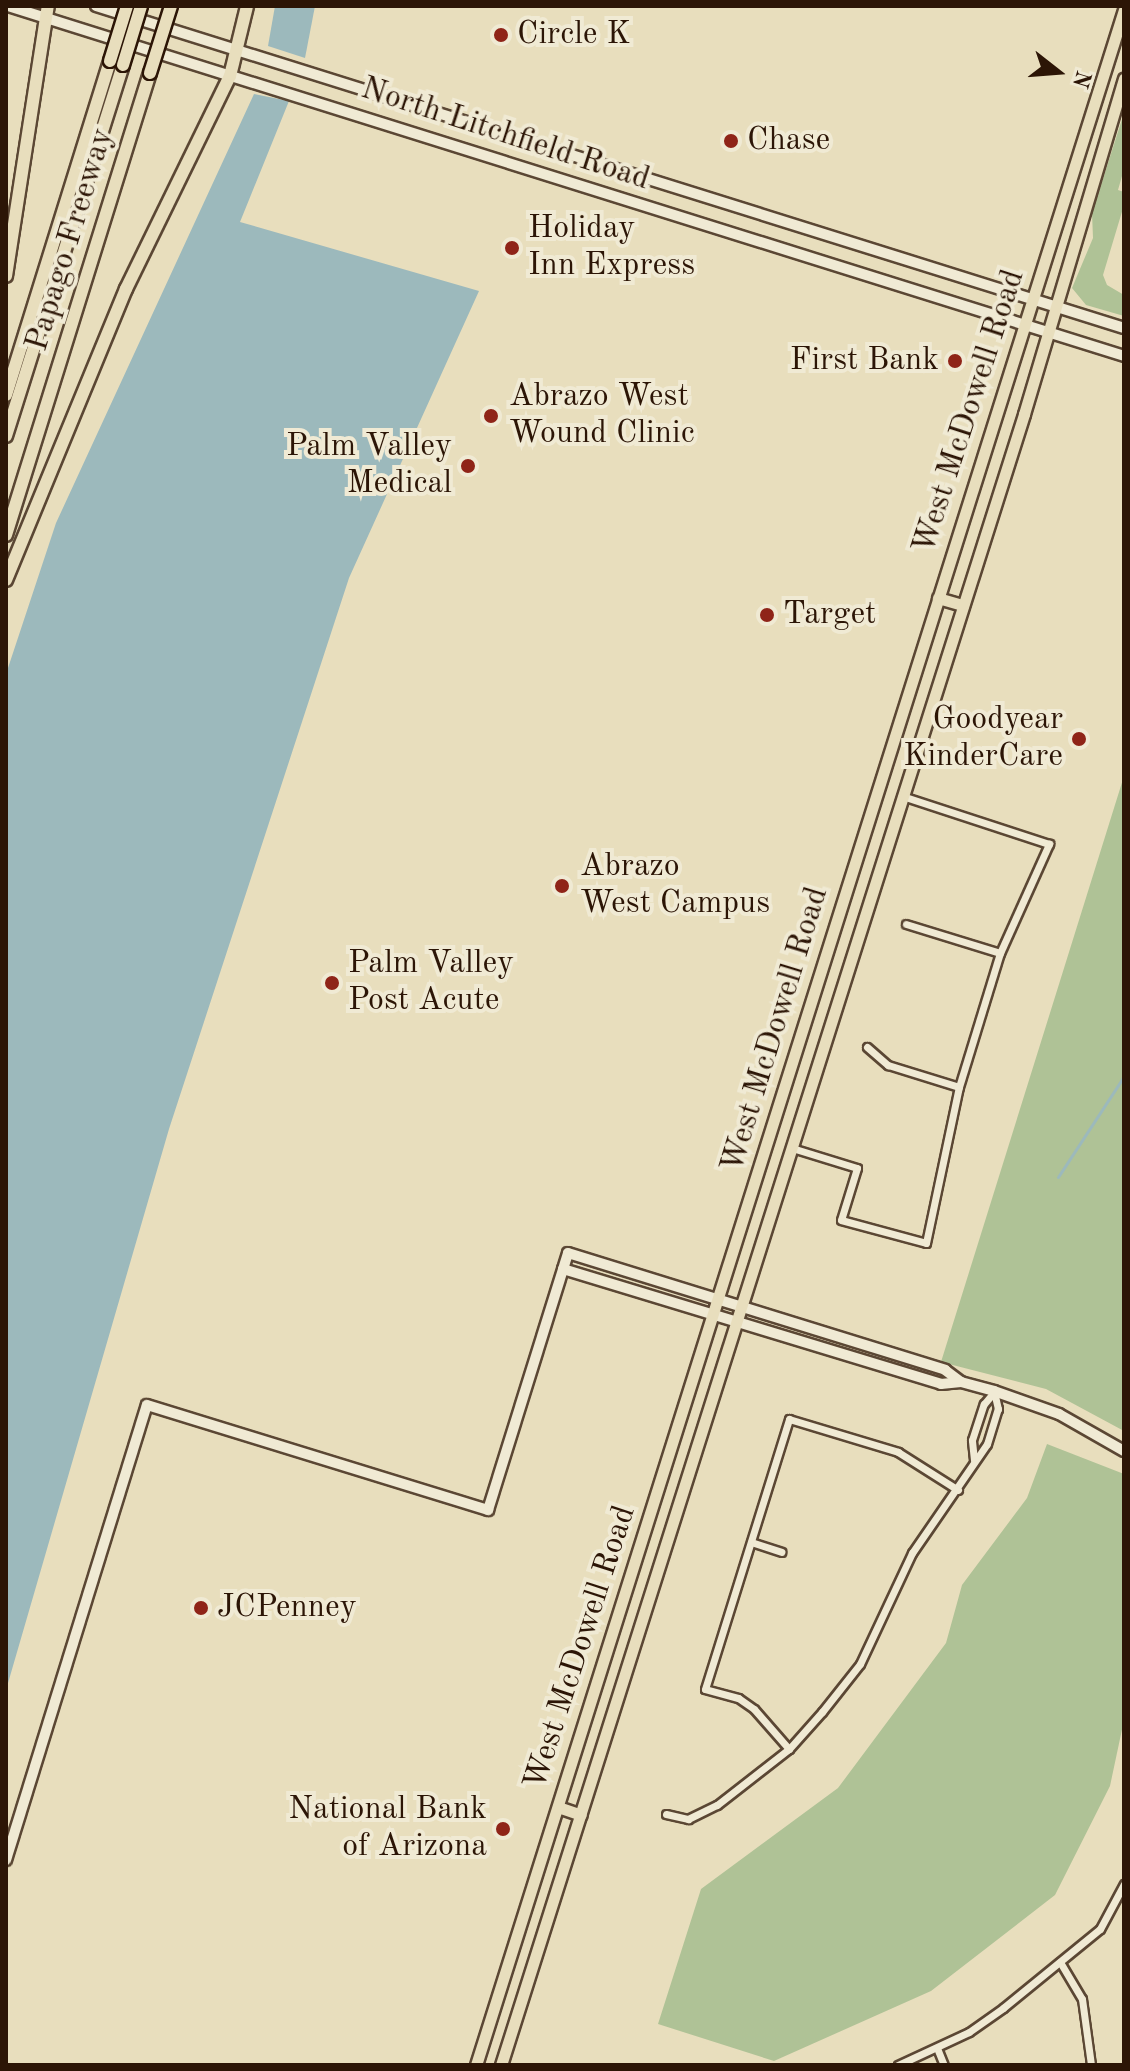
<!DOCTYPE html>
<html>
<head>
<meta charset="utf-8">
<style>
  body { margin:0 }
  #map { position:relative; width:1130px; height:2071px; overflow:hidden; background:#e8debd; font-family:"Old Standard TT",serif }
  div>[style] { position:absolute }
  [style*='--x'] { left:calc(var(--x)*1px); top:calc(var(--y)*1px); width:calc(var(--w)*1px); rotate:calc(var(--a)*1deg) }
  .green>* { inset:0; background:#afc296 }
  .water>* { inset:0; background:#9cb9bc }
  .stream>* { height:3px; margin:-1.5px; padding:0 1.5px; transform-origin:1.5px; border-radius:1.5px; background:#9cb9bc }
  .roads { filter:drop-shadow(2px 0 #5b4734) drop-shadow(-2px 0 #5b4734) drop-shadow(0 2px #5b4734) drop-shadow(0 -2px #5b4734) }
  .street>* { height:7px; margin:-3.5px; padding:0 3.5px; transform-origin:3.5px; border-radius:3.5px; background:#f0ead4 }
  .secondary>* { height:10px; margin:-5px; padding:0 5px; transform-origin:5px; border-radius:5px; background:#f0ead4 }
  .primary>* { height:11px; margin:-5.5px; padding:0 5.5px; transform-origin:5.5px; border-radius:5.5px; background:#e8debd }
  .highway>* { height:12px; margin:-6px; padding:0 6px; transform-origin:6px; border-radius:6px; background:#e8debd }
  .bridges { filter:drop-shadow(2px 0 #2c1506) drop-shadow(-2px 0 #2c1506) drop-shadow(0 2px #2c1506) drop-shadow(0 -2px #2c1506) }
  .highway-bridge>* { height:12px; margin:-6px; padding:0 6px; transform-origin:6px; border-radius:6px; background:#e8debd }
  .dots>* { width:22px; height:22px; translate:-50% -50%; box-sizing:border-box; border:4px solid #f0ead4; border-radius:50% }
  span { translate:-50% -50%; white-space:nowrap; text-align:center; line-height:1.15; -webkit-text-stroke:8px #f0ead4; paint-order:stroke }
  .poi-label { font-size:32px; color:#2c1506 }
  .left { translate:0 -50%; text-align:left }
  .right { translate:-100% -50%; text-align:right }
  .street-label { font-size:32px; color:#2c1506 }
  .frame { position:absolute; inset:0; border:8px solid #2c1506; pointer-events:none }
  .north { position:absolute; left:1018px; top:32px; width:80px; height:80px; -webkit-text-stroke:6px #f0ead4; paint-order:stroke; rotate:107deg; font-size:22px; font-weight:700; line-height:32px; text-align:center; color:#2c1506 }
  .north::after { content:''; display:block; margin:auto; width:28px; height:36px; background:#2c1506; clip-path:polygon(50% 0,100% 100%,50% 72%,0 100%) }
</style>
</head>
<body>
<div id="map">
  <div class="green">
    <i style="clip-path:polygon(1124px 113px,1124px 169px,1118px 190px,1124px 192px,1124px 205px,1103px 275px,1107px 285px,1124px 295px,1124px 316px,1086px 305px,1072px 288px,1093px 238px,1092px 213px)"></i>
    <i style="clip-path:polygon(1124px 776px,1124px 1431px,1046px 1389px,941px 1362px)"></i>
    <i style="clip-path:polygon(1047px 1444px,1124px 1474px,1124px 1720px,1110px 1786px,1055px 1895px,931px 1991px,774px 2061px,658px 2024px,701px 1889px,838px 1788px,946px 1643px,962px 1585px,1027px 1498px)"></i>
  </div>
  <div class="water">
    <i style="clip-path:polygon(275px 6px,315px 6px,305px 58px,268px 46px)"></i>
    <i style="clip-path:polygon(254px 94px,289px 101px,240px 222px,479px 291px,349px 578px,169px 1129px,6px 1690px,6px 674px,56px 523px)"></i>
  </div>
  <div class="stream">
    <i style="--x:1058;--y:1177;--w:121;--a:-56.8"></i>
  </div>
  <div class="roads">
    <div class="street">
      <i style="--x:906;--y:924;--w:98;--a:17.1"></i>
      <i style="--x:867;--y:1047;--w:28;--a:41"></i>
      <i style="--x:888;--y:1065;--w:74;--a:17.2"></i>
      <i style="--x:792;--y:1148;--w:68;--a:17.1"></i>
      <i style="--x:857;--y:1168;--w:54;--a:107.1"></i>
      <i style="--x:841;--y:1220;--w:88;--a:15.1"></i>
      <i style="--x:926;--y:1243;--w:159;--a:-78.1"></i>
      <i style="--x:959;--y:1087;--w:140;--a:-73"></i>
      <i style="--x:1000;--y:953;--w:120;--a:-65.8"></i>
      <i style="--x:1049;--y:844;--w:155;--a:-161.9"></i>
      <i style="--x:974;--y:1460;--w:20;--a:-96"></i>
      <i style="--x:972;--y:1440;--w:38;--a:-72"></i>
      <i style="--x:984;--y:1404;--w:16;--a:-50"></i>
      <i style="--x:751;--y:1542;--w:32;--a:18"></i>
      <i style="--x:789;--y:1749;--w:53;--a:-131.2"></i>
      <i style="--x:754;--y:1709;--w:19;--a:-145"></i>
      <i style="--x:738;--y:1698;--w:34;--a:-165"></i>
      <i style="--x:705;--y:1689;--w:283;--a:-72.7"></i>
      <i style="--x:789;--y:1419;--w:114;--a:16.8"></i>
      <i style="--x:898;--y:1452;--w:71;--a:32.3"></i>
      <i style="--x:666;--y:1814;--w:23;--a:13"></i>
      <i style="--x:688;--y:1819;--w:32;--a:-26"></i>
      <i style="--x:717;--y:1805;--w:91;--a:-37.9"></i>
      <i style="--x:789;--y:1749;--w:50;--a:-48.3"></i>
      <i style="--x:822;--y:1712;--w:61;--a:-51.6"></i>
      <i style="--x:860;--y:1664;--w:123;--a:-64.9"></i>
      <i style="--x:912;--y:1553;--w:132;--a:-55.5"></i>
      <i style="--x:987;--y:1444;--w:37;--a:-73"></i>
      <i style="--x:998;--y:1409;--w:18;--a:-103"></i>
      <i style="--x:1060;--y:1962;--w:43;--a:59.3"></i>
      <i style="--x:1082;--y:1999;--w:67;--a:82.2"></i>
      <i style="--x:937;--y:2048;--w:18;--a:68"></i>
      <i style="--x:898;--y:2065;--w:78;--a:-24.9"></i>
      <i style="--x:969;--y:2032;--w:42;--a:-35.2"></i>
      <i style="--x:1003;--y:2008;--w:125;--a:-39.2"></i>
      <i style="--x:1100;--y:1929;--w:51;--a:-61.9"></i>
    </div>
    <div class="secondary">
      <i style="--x:8;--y:6;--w:1170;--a:17.41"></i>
      <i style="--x:96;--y:6;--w:1077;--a:17.39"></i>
      <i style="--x:563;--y:1269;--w:395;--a:16.9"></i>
      <i style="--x:941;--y:1384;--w:20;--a:-6"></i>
      <i style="--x:961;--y:1382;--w:34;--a:15"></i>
      <i style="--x:994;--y:1391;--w:69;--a:19.5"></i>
      <i style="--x:1059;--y:1414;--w:75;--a:29.6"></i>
      <i style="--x:6;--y:1860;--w:476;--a:-72.8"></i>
      <i style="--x:147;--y:1405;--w:357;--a:17.1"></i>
      <i style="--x:488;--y:1510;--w:269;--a:-72.7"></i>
      <i style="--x:568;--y:1253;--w:395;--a:17.2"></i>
      <i style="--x:945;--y:1370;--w:20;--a:37"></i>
    </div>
    <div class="primary">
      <i style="--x:938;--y:598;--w:26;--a:16"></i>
      <i style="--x:558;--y:1807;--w:24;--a:19"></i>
      <i style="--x:476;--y:2065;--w:2155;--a:-72.5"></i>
      <i style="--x:501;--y:2065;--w:1732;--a:-72.42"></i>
      <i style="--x:1024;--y:414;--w:350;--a:-73.4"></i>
    </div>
    <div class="highway">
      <i style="--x:6;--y:276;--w:273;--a:-81.2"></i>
      <i style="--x:6;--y:395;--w:350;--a:-72.7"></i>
      <i style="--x:6;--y:436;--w:389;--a:-72.5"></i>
      <i style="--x:6;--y:535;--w:484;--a:-72.7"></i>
      <i style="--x:6;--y:580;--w:315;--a:-67.6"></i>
      <i style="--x:126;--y:289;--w:237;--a:-64"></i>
      <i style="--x:230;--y:76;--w:72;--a:-76.3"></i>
    </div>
  </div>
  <div class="bridges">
    <div class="highway-bridge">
      <i style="--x:110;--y:61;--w:58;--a:-72.8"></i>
      <i style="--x:123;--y:65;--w:62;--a:-73"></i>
      <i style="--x:150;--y:73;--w:70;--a:-72.6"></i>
    </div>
  </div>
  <div class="dots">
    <i style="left:501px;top:35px;background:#8f2418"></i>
    <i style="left:731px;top:141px;background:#8f2418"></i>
    <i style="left:512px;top:248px;background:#8f2418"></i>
    <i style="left:955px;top:361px;background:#8f2418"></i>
    <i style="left:491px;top:416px;background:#8f2418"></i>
    <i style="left:468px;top:466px;background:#8f2418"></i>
    <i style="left:767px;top:615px;background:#8f2418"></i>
    <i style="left:1079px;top:739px;background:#8f2418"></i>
    <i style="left:562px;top:886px;background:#8f2418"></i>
    <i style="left:332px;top:983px;background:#8f2418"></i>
    <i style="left:201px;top:1608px;background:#8f2418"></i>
    <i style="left:503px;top:1829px;background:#8f2418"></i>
  </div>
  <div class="poi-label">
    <span class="left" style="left:517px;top:35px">Circle K</span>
    <span class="left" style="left:747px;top:141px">Chase</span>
    <span class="left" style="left:528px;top:248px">Holiday<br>Inn Express</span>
    <span class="right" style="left:939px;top:361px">First Bank</span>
    <span class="left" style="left:509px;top:416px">Abrazo West<br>Wound Clinic</span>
    <span class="right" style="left:452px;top:466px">Palm Valley<br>Medical</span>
    <span class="left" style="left:783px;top:615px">Target</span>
    <span class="right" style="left:1063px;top:739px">Goodyear<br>KinderCare</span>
    <span class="left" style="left:580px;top:886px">Abrazo<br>West Campus</span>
    <span class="left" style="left:348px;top:983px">Palm Valley<br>Post Acute</span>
    <span class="left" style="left:217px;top:1608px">JCPenney</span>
    <span class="right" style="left:487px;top:1829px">National Bank<br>of Arizona</span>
  </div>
  <div class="street-label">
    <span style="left:505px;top:135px;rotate:18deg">North Litchfield Road</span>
    <span style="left:71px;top:240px;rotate:-73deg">Papago Freeway</span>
    <span style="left:970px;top:412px;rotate:-72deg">West McDowell Road</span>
    <span style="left:776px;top:1030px;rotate:-73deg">West McDowell Road</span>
    <span style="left:581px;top:1648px;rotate:-72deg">West McDowell Road</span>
  </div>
  <div class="frame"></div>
  <div class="north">N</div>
</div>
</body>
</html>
